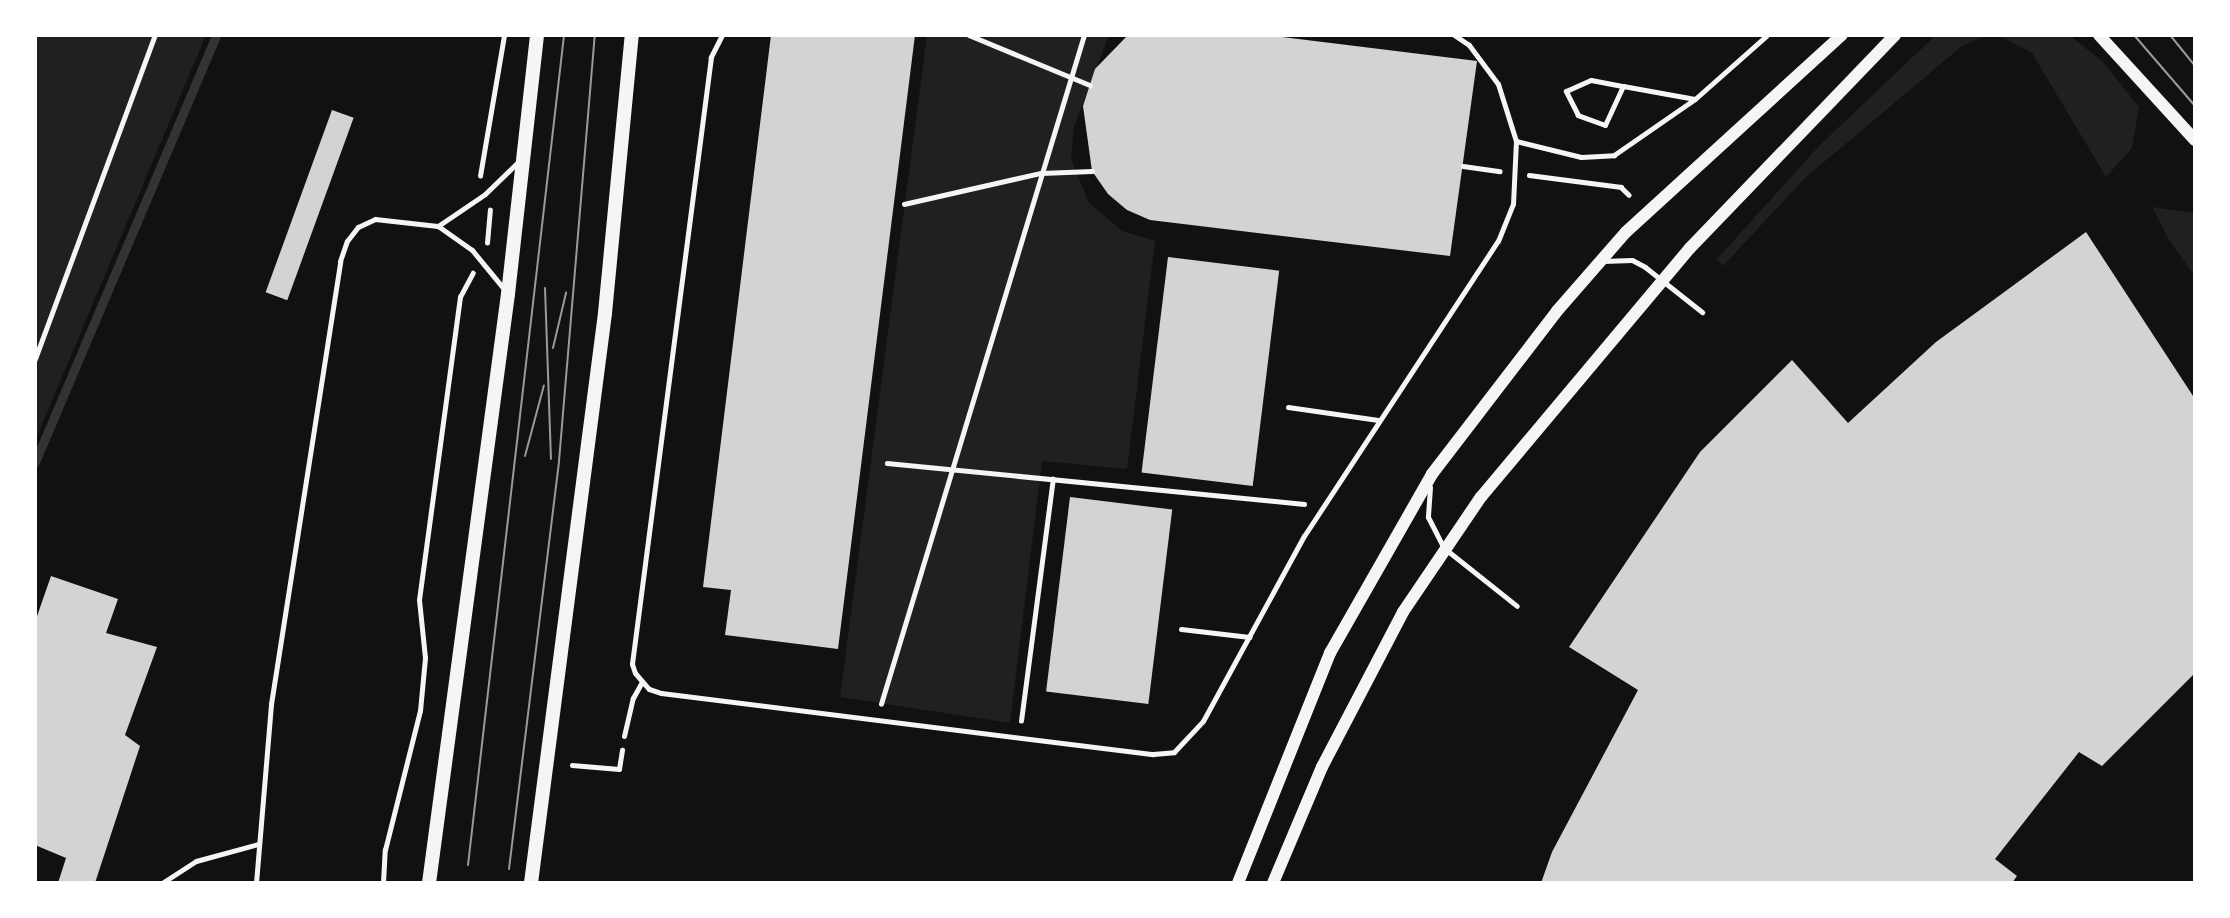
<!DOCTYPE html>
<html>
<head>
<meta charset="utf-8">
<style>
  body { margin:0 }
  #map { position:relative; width:2230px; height:918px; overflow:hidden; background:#111; font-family:"Public Sans",sans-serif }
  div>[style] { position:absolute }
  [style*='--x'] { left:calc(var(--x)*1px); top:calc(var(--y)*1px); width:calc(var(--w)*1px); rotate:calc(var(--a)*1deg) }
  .green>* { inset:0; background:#202020 }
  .stream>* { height:9px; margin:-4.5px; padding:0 4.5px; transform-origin:4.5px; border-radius:4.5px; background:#333 }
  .building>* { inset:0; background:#d3d3d3; transform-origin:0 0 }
  .path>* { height:4.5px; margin:-2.25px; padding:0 2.25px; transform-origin:2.25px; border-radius:2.25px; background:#f5f5f5 }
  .service>* { height:5px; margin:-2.5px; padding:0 2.5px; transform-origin:2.5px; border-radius:2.5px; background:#f5f5f5 }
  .tertiary>* { height:12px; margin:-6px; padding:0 6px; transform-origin:6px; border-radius:6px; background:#f5f5f5 }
  .secondary>* { height:14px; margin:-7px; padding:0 7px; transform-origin:7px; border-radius:7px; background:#f5f5f5 }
  .tram>* { height:2px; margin:-1px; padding:0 1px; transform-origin:1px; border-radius:1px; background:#9a9a9a }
  span { translate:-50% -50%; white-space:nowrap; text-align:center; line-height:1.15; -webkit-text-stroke:5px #fff; paint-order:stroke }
  .frame { position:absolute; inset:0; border:37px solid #fff; pointer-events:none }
</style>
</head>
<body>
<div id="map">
  <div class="green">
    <i style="clip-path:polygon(35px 35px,206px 35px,35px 441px)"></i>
    <i style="clip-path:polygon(927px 35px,1109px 35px,1074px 127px,1071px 159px,1089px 203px,1122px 231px,1155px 241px,1127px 469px,1042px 461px,1010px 723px,840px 697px)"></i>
    <i style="clip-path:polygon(1936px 35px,1988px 35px,1962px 46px,1805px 178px,1723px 266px,1717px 259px,1820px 145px)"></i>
    <i style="clip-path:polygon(1998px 35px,2069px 35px,2102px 61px,2139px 107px,2132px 148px,2106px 177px,2032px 53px)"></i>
    <i style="clip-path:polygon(2152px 207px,2195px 213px,2195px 277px,2168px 238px)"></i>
  </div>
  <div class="stream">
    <i style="--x:35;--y:462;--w:464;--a:-67"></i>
  </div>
  <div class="building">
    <i style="clip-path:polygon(771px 35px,915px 35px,838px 649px,725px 635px,731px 590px,703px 587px)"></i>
    <i style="clip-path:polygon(1128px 35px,1266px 35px,1477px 61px,1450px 256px,1150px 220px,1127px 210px,1108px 194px,1092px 171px,1083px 106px,1095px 69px)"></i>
    <i style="left:332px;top:110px;width:23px;height:194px;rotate:20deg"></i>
    <i style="clip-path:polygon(2086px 232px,2195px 399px,2195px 673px,2102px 766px,2079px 752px,1995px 859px,2017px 876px,2012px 883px,1541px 883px,1552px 852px,1638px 690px,1569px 647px,1700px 452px,1792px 360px,1848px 423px,1936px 342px)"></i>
    <i style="left:1168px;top:257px;width:112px;height:217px;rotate:7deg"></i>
    <i style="left:1070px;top:497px;width:103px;height:196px;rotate:7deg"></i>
    <i style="clip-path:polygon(51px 576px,118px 599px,106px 633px,157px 647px,125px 735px,140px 746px,95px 883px,58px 883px,66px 858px,35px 845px,35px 622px)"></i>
  </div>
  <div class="path">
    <i style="--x:969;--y:35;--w:131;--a:22.5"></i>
    <i style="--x:1463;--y:166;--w:37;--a:8"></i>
    <i style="--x:1529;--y:175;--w:93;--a:7.4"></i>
    <i style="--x:1621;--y:187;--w:11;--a:45"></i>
    <i style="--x:480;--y:176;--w:143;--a:-80.3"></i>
    <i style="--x:904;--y:204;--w:140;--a:-12.8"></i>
    <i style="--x:1041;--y:173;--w:51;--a:-2.2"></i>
    <i style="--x:487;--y:243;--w:33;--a:-85"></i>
    <i style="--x:35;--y:359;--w:346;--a:-69.7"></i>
    <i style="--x:887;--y:463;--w:419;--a:5.6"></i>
    <i style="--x:881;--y:704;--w:699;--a:-73.12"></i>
    <i style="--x:1021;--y:721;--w:244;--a:-82.5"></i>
    <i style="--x:572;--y:765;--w:47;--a:4.9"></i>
    <i style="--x:619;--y:769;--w:19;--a:-81"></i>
    <i style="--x:383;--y:883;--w:33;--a:-87"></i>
    <i style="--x:385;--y:850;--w:143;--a:-75.9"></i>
    <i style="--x:420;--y:711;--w:53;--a:-84.6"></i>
    <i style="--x:425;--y:658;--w:58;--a:-95.9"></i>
    <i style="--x:419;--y:600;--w:306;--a:-82.3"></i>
    <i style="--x:460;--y:297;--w:27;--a:-62"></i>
  </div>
  <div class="service">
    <i style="--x:722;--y:35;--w:25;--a:117"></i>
    <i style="--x:711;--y:57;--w:612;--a:97.42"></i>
    <i style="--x:632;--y:664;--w:9;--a:72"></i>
    <i style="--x:635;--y:673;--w:21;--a:49"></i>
    <i style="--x:649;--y:689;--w:13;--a:18"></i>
    <i style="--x:661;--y:693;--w:496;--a:7.1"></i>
    <i style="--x:1153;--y:754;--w:21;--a:-5"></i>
    <i style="--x:1174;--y:752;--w:42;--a:-46.9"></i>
    <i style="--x:1203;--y:721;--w:211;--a:-61.4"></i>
    <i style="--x:1304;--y:536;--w:353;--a:-56.7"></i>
    <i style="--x:1498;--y:241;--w:40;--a:-68"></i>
    <i style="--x:1513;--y:204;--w:63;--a:-87.3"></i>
    <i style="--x:1516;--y:141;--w:60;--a:-107.5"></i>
    <i style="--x:1498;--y:84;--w:49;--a:-126.6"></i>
    <i style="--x:1469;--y:45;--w:18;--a:-146"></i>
    <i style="--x:1623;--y:86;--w:43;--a:114.8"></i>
    <i style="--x:1605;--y:125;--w:29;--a:-160"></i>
    <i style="--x:1578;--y:115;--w:27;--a:-117"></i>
    <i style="--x:1566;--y:91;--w:27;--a:-24"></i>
    <i style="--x:1591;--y:80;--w:33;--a:11"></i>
    <i style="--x:1623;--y:86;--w:73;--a:10.2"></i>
    <i style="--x:1516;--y:141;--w:67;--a:13.8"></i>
    <i style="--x:1581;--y:157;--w:33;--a:-3"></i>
    <i style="--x:1614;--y:155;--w:98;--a:-34.7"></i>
    <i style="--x:1695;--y:99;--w:96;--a:-41.6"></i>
    <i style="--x:438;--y:226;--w:57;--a:-34.2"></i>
    <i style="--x:485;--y:194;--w:47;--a:-44.1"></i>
    <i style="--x:1603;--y:261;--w:29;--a:-2"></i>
    <i style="--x:1632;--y:260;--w:15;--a:28"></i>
    <i style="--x:1645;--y:267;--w:73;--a:38.3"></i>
    <i style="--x:1288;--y:407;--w:91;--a:8.2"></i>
    <i style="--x:1430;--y:487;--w:30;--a:94"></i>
    <i style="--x:1428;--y:517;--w:35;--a:63"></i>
    <i style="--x:1444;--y:548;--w:93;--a:38.5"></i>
    <i style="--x:1181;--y:629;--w:69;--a:6.6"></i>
    <i style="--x:624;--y:736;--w:39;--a:-77"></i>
    <i style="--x:633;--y:698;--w:18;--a:-61"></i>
    <i style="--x:162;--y:883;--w:40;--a:-32.9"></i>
    <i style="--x:196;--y:861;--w:64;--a:-15.3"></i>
    <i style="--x:256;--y:883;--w:180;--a:-85.2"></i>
    <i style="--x:271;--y:704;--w:448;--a:-81.1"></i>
    <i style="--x:340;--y:261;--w:21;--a:-71"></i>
    <i style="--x:347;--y:241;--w:18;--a:-52"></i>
    <i style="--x:358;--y:227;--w:19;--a:-25"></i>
    <i style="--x:375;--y:219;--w:63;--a:6.3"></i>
    <i style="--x:438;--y:226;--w:42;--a:35.2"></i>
    <i style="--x:472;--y:250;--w:50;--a:50.6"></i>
  </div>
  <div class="tertiary">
    <i style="--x:2099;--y:35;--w:142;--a:47.6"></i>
    <i style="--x:1238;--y:883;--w:248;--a:-68.2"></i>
    <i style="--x:1330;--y:653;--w:206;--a:-60.3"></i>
    <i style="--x:1432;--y:474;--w:205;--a:-52.5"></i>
    <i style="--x:1557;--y:311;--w:105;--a:-48.9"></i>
    <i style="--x:1626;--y:232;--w:292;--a:-42.4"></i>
    <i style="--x:1273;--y:883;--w:126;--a:-67.1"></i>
    <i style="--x:1322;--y:767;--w:175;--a:-62.4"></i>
    <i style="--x:1403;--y:612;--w:139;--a:-55.9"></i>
    <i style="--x:1481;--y:497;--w:325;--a:-50"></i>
    <i style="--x:1690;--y:248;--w:296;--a:-46.1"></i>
  </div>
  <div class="secondary">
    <i style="--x:429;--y:883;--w:594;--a:-82.36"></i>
    <i style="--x:508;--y:294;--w:261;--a:-83.6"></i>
    <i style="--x:531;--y:883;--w:575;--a:-82.6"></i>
    <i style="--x:605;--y:313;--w:279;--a:-84.5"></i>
  </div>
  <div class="tram">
    <i style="--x:2134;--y:35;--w:94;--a:49.3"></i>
    <i style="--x:2170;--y:35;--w:40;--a:51"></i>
    <i style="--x:545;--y:288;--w:171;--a:88"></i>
    <i style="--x:553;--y:348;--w:57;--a:-76.7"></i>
    <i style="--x:525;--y:456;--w:73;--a:-75"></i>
    <i style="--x:468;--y:865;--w:836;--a:-83.4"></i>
    <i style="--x:509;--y:869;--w:411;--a:-83"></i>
    <i style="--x:559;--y:461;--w:428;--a:-85.2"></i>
  </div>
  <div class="frame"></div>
</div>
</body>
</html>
